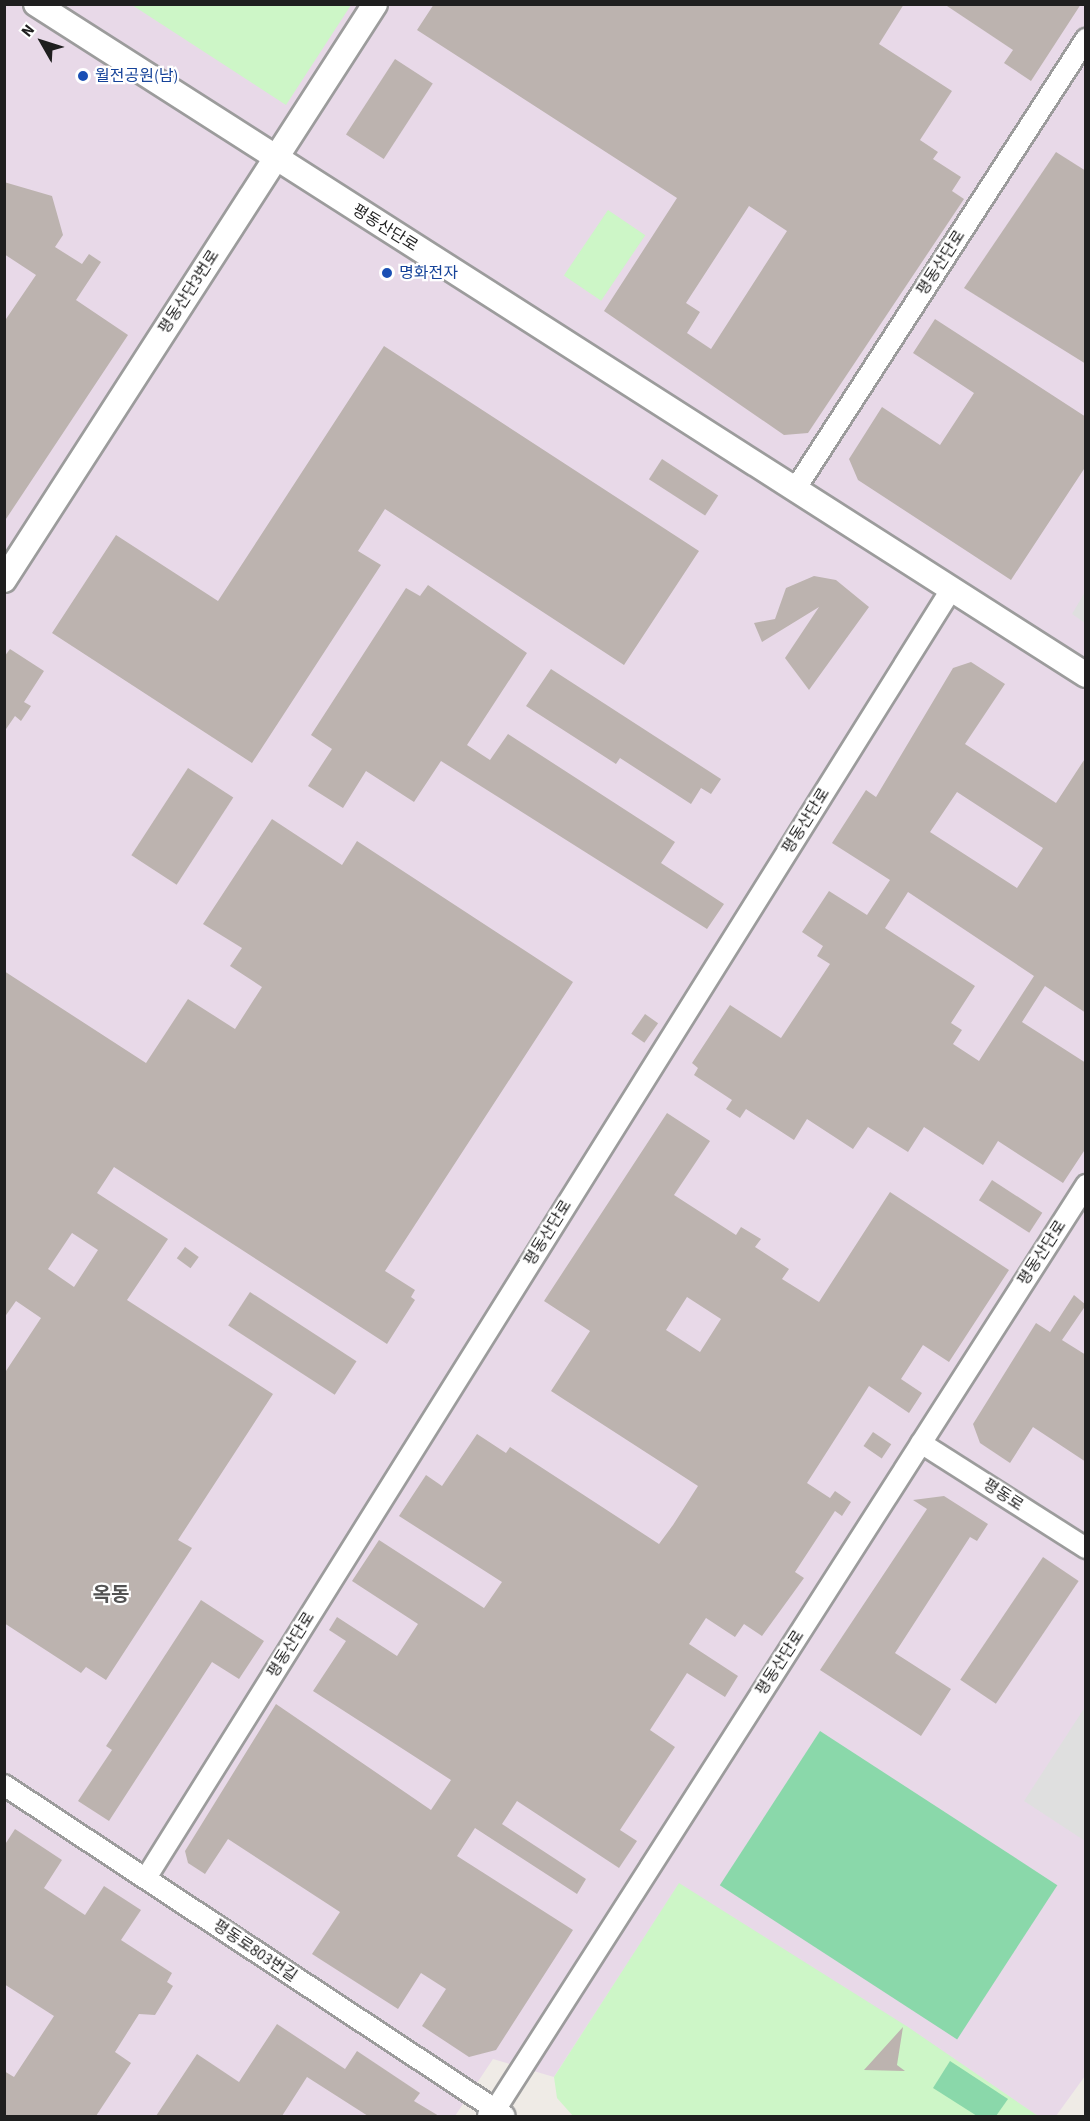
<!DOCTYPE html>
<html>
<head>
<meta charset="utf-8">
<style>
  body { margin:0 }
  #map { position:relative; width:1090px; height:2121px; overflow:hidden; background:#efebe6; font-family:"Source Sans 3","Noto Sans KR",sans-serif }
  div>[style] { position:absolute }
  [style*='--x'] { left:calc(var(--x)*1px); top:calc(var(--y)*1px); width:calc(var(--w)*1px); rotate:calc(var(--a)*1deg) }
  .industrial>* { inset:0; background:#e8d9e8 }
  .park>* { inset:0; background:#cdf6c7; transform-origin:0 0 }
  .pitch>* { inset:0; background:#8ad8aa; transform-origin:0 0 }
  .parking>* { inset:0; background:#dfdfdf }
  .building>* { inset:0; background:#bcb3af; transform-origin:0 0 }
  .roads { filter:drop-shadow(2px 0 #9c9c9c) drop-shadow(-2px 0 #9c9c9c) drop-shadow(0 2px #9c9c9c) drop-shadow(0 -2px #9c9c9c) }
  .minor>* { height:20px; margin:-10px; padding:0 10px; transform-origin:10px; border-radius:10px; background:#fff }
  .tertiary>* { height:24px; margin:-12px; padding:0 12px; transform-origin:12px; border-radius:12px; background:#fff }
  .dots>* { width:16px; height:16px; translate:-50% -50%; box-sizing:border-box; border:3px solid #fff; border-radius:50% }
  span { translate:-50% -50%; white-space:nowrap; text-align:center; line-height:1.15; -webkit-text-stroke:4.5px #fff; paint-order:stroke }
  .transit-label { font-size:16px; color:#164399 }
  .left { translate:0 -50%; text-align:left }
  .street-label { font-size:16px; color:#1f1f1f }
  .quarter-label { font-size:20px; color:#525252; font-weight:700 }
  .frame { position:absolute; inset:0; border:6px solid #1f1f1f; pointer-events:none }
  .north { position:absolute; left:12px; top:12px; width:60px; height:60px; -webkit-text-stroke:4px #fff; paint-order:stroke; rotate:309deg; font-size:16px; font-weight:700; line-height:24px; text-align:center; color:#1f1f1f }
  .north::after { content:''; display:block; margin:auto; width:21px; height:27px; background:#1f1f1f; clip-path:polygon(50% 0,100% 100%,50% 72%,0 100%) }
</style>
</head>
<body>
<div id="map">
  <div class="industrial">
    <i style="clip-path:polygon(5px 5px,1085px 5px,1085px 2076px,1056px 2116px,1038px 2116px,679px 1884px,554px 2077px,493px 2059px,455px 2116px,5px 2116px)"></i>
  </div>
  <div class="park">
    <i style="clip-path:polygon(132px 5px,351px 5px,286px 105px)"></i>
    <i style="left:608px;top:210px;width:45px;height:79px;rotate:34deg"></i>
    <i style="clip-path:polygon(679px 1883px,908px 2027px,1038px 2116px,573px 2116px,557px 2098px,554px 2077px)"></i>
  </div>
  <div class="pitch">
    <i style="left:820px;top:1731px;width:283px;height:184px;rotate:33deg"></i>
    <i style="clip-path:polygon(950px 2061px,1008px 2099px,996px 2116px,977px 2116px,933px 2088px)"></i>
  </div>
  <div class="parking">
    <i style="clip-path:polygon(1085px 592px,1086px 623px,1085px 623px,1072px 614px)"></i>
    <i style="clip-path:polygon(1085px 1707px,1086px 1841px,1085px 1841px,1024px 1801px)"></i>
  </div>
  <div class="building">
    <i style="clip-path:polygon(evenodd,434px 4px,904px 4px,879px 44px,952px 91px,920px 140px,938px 152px,933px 159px,961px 177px,952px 191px,964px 199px,808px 433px,784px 435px,604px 311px,677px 198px,417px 30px,434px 4px,749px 206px,787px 231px,711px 349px,687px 333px,700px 312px,686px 303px,749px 206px)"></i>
    <i style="clip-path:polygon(944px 4px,1081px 4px,1031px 81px,1004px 63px,1013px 50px)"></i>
    <i style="left:395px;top:59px;width:45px;height:90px;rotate:33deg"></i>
    <i style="clip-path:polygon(1056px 152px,1086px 171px,1086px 364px,964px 288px)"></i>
    <i style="clip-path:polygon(4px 182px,52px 196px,63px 235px,55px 247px,82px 264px,89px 254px,101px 262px,76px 300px,128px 335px,4px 522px,4px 322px,36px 275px,4px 254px)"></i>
    <i style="clip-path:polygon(935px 319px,1086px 417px,1086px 466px,1011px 580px,858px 480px,849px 459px,882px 407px,940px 445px,974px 393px,913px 353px)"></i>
    <i style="clip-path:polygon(384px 346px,699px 551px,624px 665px,385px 509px,358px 551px,381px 565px,252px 763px,52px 633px,116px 535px,218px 601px)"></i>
    <i style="left:662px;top:459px;width:67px;height:24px;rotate:33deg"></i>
    <i style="clip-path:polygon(814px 576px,836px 580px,869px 607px,809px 690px,785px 658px,819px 607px,762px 642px,754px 623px,775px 619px,786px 588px)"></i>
    <i style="clip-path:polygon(428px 585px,527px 653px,467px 745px,490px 760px,508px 734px,675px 842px,661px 863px,724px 904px,707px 929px,441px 761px,414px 802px,366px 771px,343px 808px,308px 786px,332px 749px,311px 735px,406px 588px,420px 596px)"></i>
    <i style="clip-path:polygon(10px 649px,44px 671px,24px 702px,31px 706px,21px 721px,15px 716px,4px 732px,4px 657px)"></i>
    <i style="clip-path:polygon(evenodd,971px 662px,1005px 684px,965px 744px,1056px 803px,1086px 757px,1086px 1013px,1045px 986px,1022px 1022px,1086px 1063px,1086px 1148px,1063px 1183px,998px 1141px,983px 1165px,924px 1127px,908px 1152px,868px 1127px,853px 1149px,807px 1119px,794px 1140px,746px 1109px,740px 1118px,726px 1109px,732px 1100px,694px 1075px,698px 1068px,692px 1063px,730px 1005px,781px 1038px,830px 964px,817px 956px,823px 946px,802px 932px,829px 891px,867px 915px,890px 880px,832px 843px,866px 790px,876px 797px,953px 668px,971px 662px,957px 792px,1043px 848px,1017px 888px,930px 832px,957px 792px,971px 662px,908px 892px,1034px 976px,979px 1061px,953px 1044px,962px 1030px,951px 1023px,975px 986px,885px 928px,908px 892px)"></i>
    <i style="clip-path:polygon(551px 669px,721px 779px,711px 794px,701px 788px,691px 804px,620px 758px,616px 764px,526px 706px)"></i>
    <i style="left:188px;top:768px;width:54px;height:104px;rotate:33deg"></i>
    <i style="clip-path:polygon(evenodd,272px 819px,342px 865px,357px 841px,573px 982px,385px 1271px,415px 1290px,411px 1297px,415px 1300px,387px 1344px,114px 1167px,97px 1193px,168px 1239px,127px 1300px,273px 1394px,178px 1540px,192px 1548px,106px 1680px,86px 1667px,81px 1673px,4px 1623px,4px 1374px,41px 1318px,16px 1301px,4px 1318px,4px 971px,146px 1063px,188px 999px,235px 1029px,262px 987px,230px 966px,242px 948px,203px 924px,272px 819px,72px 1233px,98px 1250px,74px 1287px,48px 1269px,72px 1233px)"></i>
    <i style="left:645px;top:1014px;width:16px;height:24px;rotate:35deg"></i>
    <i style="clip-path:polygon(evenodd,667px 1113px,710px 1141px,674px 1195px,736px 1235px,741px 1227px,761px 1239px,755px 1247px,789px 1269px,782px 1279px,819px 1302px,890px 1192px,1009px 1270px,949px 1362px,923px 1345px,901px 1379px,922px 1393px,909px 1413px,869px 1386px,807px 1483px,830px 1498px,835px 1491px,851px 1502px,842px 1516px,835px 1511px,795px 1572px,804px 1578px,762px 1636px,744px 1624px,735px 1637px,706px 1618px,689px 1644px,738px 1676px,725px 1697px,687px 1673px,650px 1730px,675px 1747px,620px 1830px,637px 1841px,619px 1868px,517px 1801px,502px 1824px,586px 1879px,577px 1894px,475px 1828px,457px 1856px,573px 1930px,496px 2050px,469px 2057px,422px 2026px,446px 1989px,421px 1973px,398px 2009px,312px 1954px,340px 1912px,228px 1839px,205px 1874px,188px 1863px,185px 1851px,276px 1704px,431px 1810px,451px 1780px,313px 1691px,346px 1641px,329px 1630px,337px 1617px,397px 1656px,418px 1624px,352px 1581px,379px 1540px,484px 1608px,502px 1582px,399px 1516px,426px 1475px,442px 1486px,477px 1434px,506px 1453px,510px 1447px,659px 1544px,673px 1525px,698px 1486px,551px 1391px,590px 1331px,544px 1301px,667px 1113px,687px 1297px,721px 1319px,700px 1352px,666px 1330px,687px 1297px)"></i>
    <i style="left:992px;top:1180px;width:60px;height:24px;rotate:33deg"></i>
    <i style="left:185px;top:1247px;width:17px;height:14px;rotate:36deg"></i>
    <i style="left:250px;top:1292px;width:127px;height:40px;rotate:33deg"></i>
    <i style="clip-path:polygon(1074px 1295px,1086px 1305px,1062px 1340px,1086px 1355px,1086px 1462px,1033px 1427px,1010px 1463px,980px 1443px,973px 1424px,1036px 1323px,1050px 1332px)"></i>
    <i style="left:873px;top:1432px;width:22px;height:17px;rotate:34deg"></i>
    <i style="clip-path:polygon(944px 1496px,988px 1524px,977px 1541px,970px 1537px,895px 1653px,951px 1689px,921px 1736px,820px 1670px,927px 1509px,913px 1500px)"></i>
    <i style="left:1043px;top:1557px;width:43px;height:148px;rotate:34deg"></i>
    <i style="clip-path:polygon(201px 1600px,264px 1641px,239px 1679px,212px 1662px,109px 1821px,78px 1801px,112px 1750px,106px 1746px)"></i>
    <i style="clip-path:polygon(15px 1829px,62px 1860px,44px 1888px,85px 1915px,104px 1886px,141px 1910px,121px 1940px,172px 1973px,167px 1982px,173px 1986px,155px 2015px,139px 2014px,115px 2052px,131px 2063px,96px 2116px,4px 2116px,4px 2071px,14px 2077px,54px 2016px,4px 1984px,4px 1846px)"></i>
    <i style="clip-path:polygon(277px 2024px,345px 2069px,357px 2051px,420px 2093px,414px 2101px,439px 2116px,368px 2116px,307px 2077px,282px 2116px,156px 2116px,197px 2054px,239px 2082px)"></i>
    <i style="clip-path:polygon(903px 2027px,897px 2065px,905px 2071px,864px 2070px)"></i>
  </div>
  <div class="roads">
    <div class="minor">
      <i style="--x:796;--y:488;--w:535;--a:-57.14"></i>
      <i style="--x:921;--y:1443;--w:196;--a:32.5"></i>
      <i style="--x:4;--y:1785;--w:600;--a:33.45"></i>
      <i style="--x:146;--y:1878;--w:1521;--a:-58"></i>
      <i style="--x:495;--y:2110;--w:1098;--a:-57.42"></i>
    </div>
    <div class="tertiary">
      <i style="--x:36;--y:4;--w:1246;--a:32.58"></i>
      <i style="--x:4;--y:580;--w:685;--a:-57.21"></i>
      <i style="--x:490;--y:2116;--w:8;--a:-50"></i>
    </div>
  </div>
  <div class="dots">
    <i style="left:83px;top:76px;background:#1a4fb4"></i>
    <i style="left:387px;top:273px;background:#1a4fb4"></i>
  </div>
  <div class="transit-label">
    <span class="left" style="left:95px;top:76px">월전공원(남)</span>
    <span class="left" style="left:399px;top:273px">명화전자</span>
  </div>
  <div class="street-label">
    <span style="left:385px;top:228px;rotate:32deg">평동산단로</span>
    <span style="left:941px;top:263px;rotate:-57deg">평동산단로</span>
    <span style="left:189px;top:292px;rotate:-57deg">평동산단3번로</span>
    <span style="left:806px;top:821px;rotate:-58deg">평동산단로</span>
    <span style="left:548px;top:1233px;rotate:-58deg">평동산단로</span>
    <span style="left:1042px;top:1253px;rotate:-57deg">평동산단로</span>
    <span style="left:1003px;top:1495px;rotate:33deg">평동로</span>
    <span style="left:291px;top:1645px;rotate:-58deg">평동산단로</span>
    <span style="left:780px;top:1663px;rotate:-57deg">평동산단로</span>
    <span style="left:255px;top:1951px;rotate:34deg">평동로803번길</span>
  </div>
  <div class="quarter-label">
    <span style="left:111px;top:1595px">옥동</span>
  </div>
  <div class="frame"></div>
  <div class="north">N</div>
</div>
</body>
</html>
